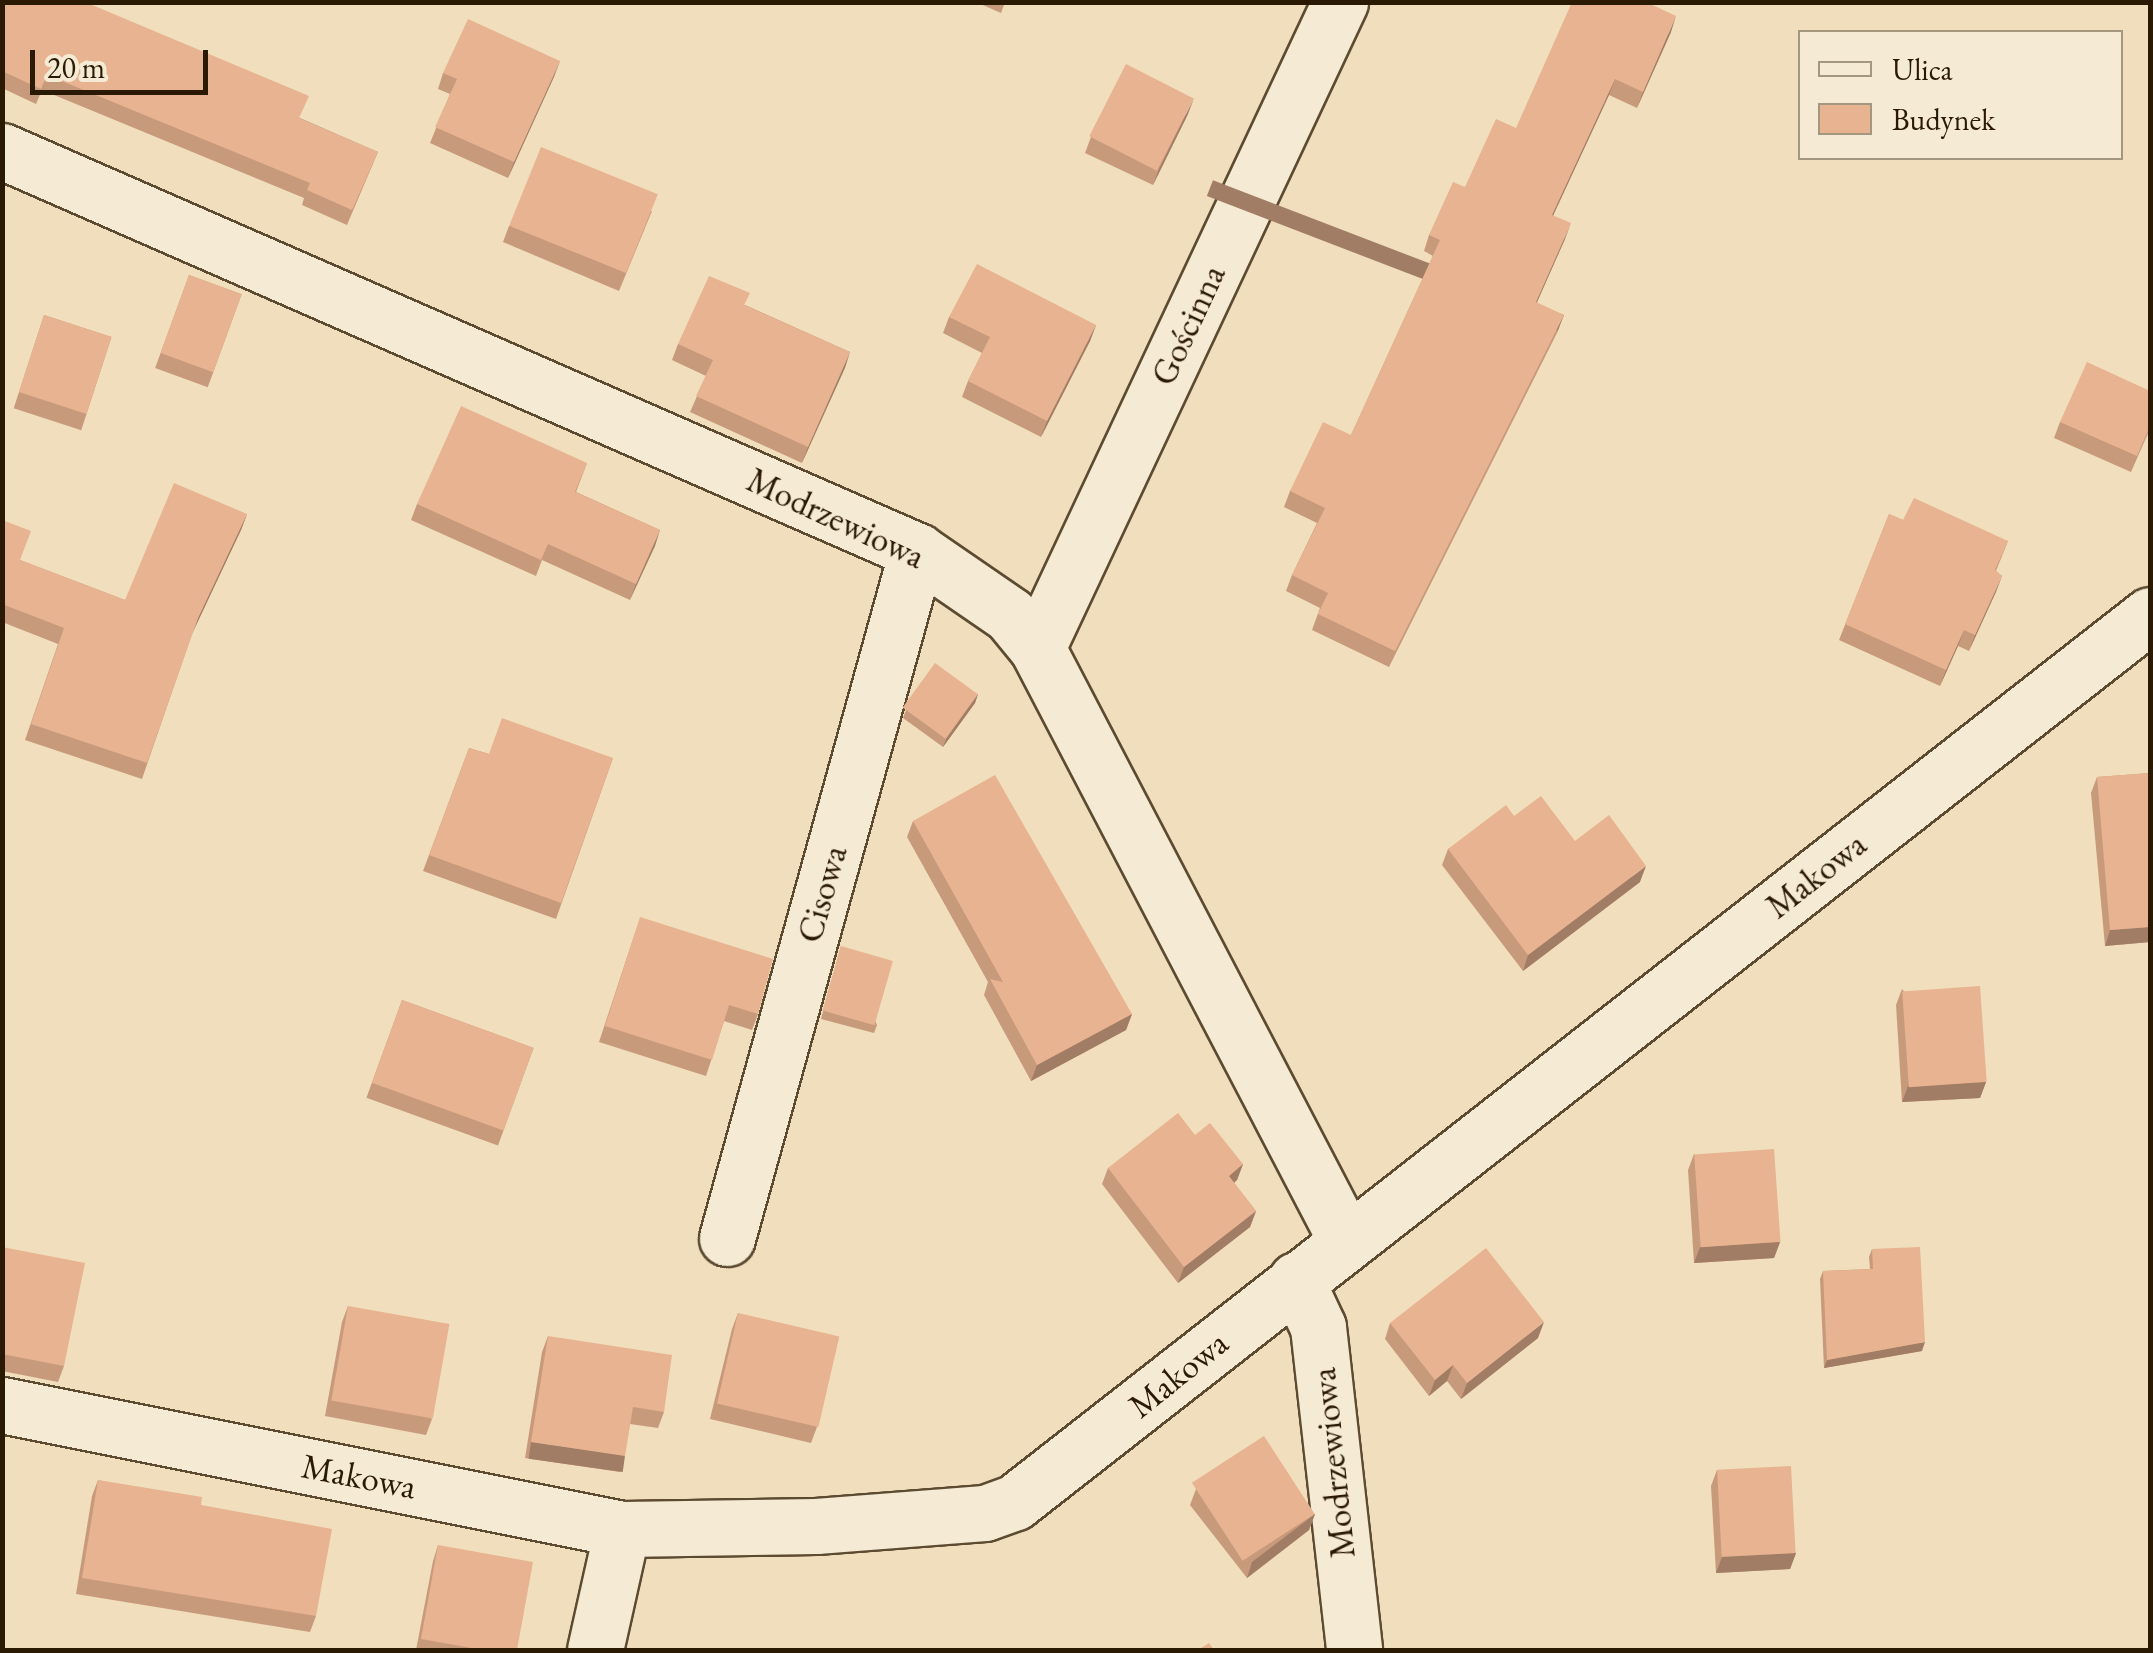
<!DOCTYPE html>
<html>
<head>
<meta charset="utf-8">
<style>
  body { margin:0 }
  #map { position:relative; width:2153px; height:1653px; overflow:hidden; background:#f0debc; font-family:"EB Garamond",serif }
  div>[style] { position:absolute }
  [style*='--x'] { left:calc(var(--x)*1px); top:calc(var(--y)*1px); width:calc(var(--w)*1px); rotate:calc(var(--a)*1deg) }
  .roads { filter:drop-shadow(2px 0 #5c4b31) drop-shadow(-2px 0 #5c4b31) drop-shadow(0 2px #5c4b31) drop-shadow(0 -2px #5c4b31) }
  .street>* { height:55px; margin:-27.5px; padding:0 27.5px; transform-origin:27.5px; border-radius:27.5px; background:#f5ead3 }
  .wall>* { inset:0; background:#c89a7c; transform-origin:0 0 }
  .shaded-wall>* { inset:0; background:#a27d65; transform-origin:0 0 }
  .building>* { inset:0; background:#e8b390; transform-origin:0 0 }
  span { translate:-50% -50%; white-space:nowrap; text-align:center; line-height:1.15; -webkit-text-stroke:9px #f5ead3; paint-order:stroke }
  .street-label { font-size:35px; color:#2b1a03 }
  .frame { position:absolute; inset:0; border:5px solid #2b1a03; pointer-events:none }
  .legend { position:absolute; left:1798px; top:30px; width:325px; height:130px; box-sizing:border-box; background:#f5ead3; border:2px solid #a49780; margin:0; padding:12px 18px; list-style:none; font-size:30px; color:#2b1a03 }
  .legend li { display:flex; align-items:center; gap:20px; height:50px }
  .legend b { width:50px; border:2px solid #a49780 }
  .scale { position:absolute; left:30px; top:50px; width:178px; height:45px; box-sizing:border-box; border:5px solid #2b1a03; border-top:0; padding-left:12px; font-size:30px; line-height:35px; white-space:nowrap; color:#2b1a03; -webkit-text-stroke:8px #f5ead3; paint-order:stroke }
</style>
</head>
<body>
<div id="map">
  <div class="roads">
    <div class="street">
      <i style="--x:2;--y:151;--w:999;--a:23.61"></i>
      <i style="--x:917;--y:551;--w:113;--a:34.5"></i>
      <i style="--x:1010;--y:615;--w:43;--a:50.7"></i>
      <i style="--x:1037;--y:648;--w:668;--a:62.44"></i>
      <i style="--x:1037;--y:648;--w:714;--a:-64.87"></i>
      <i style="--x:727;--y:1238;--w:713;--a:-74.54"></i>
      <i style="--x:1296;--y:1280;--w:52;--a:64.9"></i>
      <i style="--x:1318;--y:1327;--w:325;--a:83.6"></i>
      <i style="--x:2;--y:1405;--w:632;--a:11.31"></i>
      <i style="--x:622;--y:1529;--w:194;--a:-0.9"></i>
      <i style="--x:816;--y:1526;--w:169;--a:-4.4"></i>
      <i style="--x:985;--y:1513;--w:32;--a:-20"></i>
      <i style="--x:1015;--y:1502;--w:1440;--a:-38.01"></i>
      <i style="--x:595;--y:1650;--w:124;--a:-77.4"></i>
    </div>
  </div>
  <div class="wall">
    <i style="clip-path:polygon(2px 2px,300px 118px,378px 152px,347px 225px,302px 205px,304px 198px,42px 90px,36px 104px,2px 88px)"></i>
    <i style="clip-path:polygon(976px 2px,1005px 2px,1001px 13px)"></i>
    <i style="clip-path:polygon(1671px 32px,1637px 108px,1609px 95px,1553px 215px,1565px 239px,1537px 302px,1558px 331px,1389px 667px,1312px 630px,1320px 608px,1286px 591px,1292px 575px,1317px 523px,1284px 507px,1290px 491px,1351px 435px,1433px 256px,1424px 251px,1429px 235px,1465px 187px)"></i>
    <i style="clip-path:polygon(560px 61px,508px 178px,430px 143px,450px 94px,438px 89px,443px 73px)"></i>
    <i style="clip-path:polygon(1188px 114px,1153px 185px,1085px 153px,1091px 137px)"></i>
    <i style="clip-path:polygon(652px 211px,619px 291px,503px 242px,509px 226px)"></i>
    <i style="left:189px;top:275px;width:56px;height:99px;rotate:20deg"></i>
    <i style="clip-path:polygon(745px 305px,850px 352px,802px 463px,690px 412px,706px 376px,672px 360px,678px 344px)"></i>
    <i style="left:44px;top:315px;width:71px;height:98px;rotate:18deg"></i>
    <i style="clip-path:polygon(949px 317px,1096px 325px,1090px 341px,1041px 437px,962px 397px,968px 381px,982px 353px,943px 333px)"></i>
    <i style="clip-path:polygon(2060px 422px,2150px 429px,2131px 472px,2054px 438px)"></i>
    <i style="clip-path:polygon(587px 463px,576px 492px,660px 530px,630px 600px,542px 560px,536px 576px,411px 520px,417px 504px)"></i>
    <i style="clip-path:polygon(247px 514px,241px 530px,193px 631px,142px 779px,25px 740px,58px 644px,2px 622px,2px 520px,20px 560px,125px 600px)"></i>
    <i style="clip-path:polygon(1889px 514px,1903px 520px,2008px 541px,1996px 571px,2002px 576px,1969px 651px,1958px 646px,1940px 686px,1839px 640px)"></i>
    <i style="clip-path:polygon(978px 694px,975px 703px,943px 747px,903px 718px,906px 710px)"></i>
    <i style="clip-path:polygon(469px 748px,489px 754px,613px 758px,556px 919px,423px 871px)"></i>
    <i style="clip-path:polygon(2150px 773px,2150px 942px,2105px 946px,2091px 793px,2097px 777px)"></i>
    <i style="clip-path:polygon(1514px 816px,1575px 841px,1640px 882px,1523px 971px,1442px 865px,1448px 849px)"></i>
    <i style="clip-path:polygon(913px 821px,1132px 1014px,1126px 1030px,1031px 1081px,984px 995px,988px 982px,907px 837px)"></i>
    <i style="clip-path:polygon(635px 933px,758px 1014px,752px 1030px,724px 1021px,706px 1076px,599px 1042px)"></i>
    <i style="clip-path:polygon(841px 946px,877px 1025px,874px 1033px,821px 1019px)"></i>
    <i style="clip-path:polygon(1902px 989px,1986px 1082px,1980px 1098px,1902px 1102px,1896px 1005px)"></i>
    <i style="left:402px;top:1000px;width:140px;height:104px;rotate:20deg"></i>
    <i style="clip-path:polygon(1195px 1135px,1243px 1164px,1237px 1180px,1234px 1183px,1256px 1211px,1250px 1227px,1178px 1283px,1102px 1184px,1108px 1168px)"></i>
    <i style="clip-path:polygon(1694px 1154px,1780px 1242px,1774px 1258px,1694px 1263px,1688px 1170px)"></i>
    <i style="clip-path:polygon(2px 1247px,64px 1366px,58px 1382px,2px 1371px)"></i>
    <i style="clip-path:polygon(1872px 1249px,1922px 1351px,1824px 1368px,1820px 1279px,1823px 1271px,1870px 1269px,1869px 1257px)"></i>
    <i style="clip-path:polygon(348px 1306px,432px 1419px,426px 1435px,325px 1416px,342px 1322px)"></i>
    <i style="clip-path:polygon(738px 1313px,817px 1427px,811px 1443px,710px 1419px,732px 1329px)"></i>
    <i style="clip-path:polygon(1390px 1323px,1538px 1338px,1461px 1399px,1447px 1381px,1429px 1396px,1385px 1339px)"></i>
    <i style="clip-path:polygon(548px 1336px,664px 1412px,658px 1428px,630px 1424px,620px 1472px,525px 1458px,542px 1352px)"></i>
    <i style="clip-path:polygon(1717px 1470px,1796px 1553px,1790px 1569px,1716px 1573px,1711px 1486px)"></i>
    <i style="clip-path:polygon(98px 1480px,201px 1505px,316px 1616px,310px 1632px,76px 1594px,92px 1496px)"></i>
    <i style="clip-path:polygon(1196px 1489px,1315px 1514px,1309px 1530px,1247px 1578px,1190px 1505px)"></i>
    <i style="clip-path:polygon(438px 1545px,517px 1650px,416px 1650px,433px 1561px)"></i>
  </div>
  <div class="shaded-wall">
    <i style="clip-path:polygon(1676px 16px,1671px 32px,1637px 108px,1643px 92px)"></i>
    <i style="clip-path:polygon(560px 61px,554px 77px,508px 178px,514px 162px)"></i>
    <i style="clip-path:polygon(1615px 79px,1609px 95px,1546px 231px,1552px 215px)"></i>
    <i style="clip-path:polygon(1194px 98px,1188px 114px,1153px 185px,1159px 169px)"></i>
    <i style="clip-path:polygon(1571px 223px,1565px 239px,1530px 318px,1536px 302px)"></i>
    <i style="left:1564px;top:315px;width:17px;height:376px;rotate:111deg"></i>
    <i style="clip-path:polygon(1096px 325px,1090px 341px,1041px 437px,1047px 421px)"></i>
    <i style="clip-path:polygon(850px 352px,845px 368px,802px 463px,808px 447px)"></i>
    <i style="clip-path:polygon(247px 514px,241px 530px,192px 634px,198px 618px)"></i>
    <i style="clip-path:polygon(660px 530px,655px 546px,630px 600px,636px 584px)"></i>
    <i style="clip-path:polygon(2002px 576px,1996px 592px,1969px 651px,1975px 635px)"></i>
    <i style="clip-path:polygon(1964px 630px,1958px 646px,1940px 686px,1946px 670px)"></i>
    <i style="clip-path:polygon(978px 694px,975px 703px,943px 747px,946px 739px)"></i>
    <i style="clip-path:polygon(1646px 866px,1640px 882px,1523px 971px,1528px 955px)"></i>
    <i style="clip-path:polygon(2150px 927px,2150px 942px,2105px 946px,2110px 930px)"></i>
    <i style="clip-path:polygon(1132px 1014px,1126px 1030px,1031px 1081px,1037px 1065px)"></i>
    <i style="clip-path:polygon(1986px 1082px,1980px 1098px,1902px 1102px,1908px 1086px)"></i>
    <i style="clip-path:polygon(1243px 1164px,1237px 1180px,1223px 1192px,1229px 1176px)"></i>
    <i style="clip-path:polygon(1256px 1211px,1250px 1227px,1178px 1283px,1184px 1267px)"></i>
    <i style="clip-path:polygon(1780px 1242px,1774px 1258px,1694px 1263px,1700px 1247px)"></i>
    <i style="clip-path:polygon(1544px 1322px,1538px 1338px,1461px 1399px,1467px 1383px)"></i>
    <i style="clip-path:polygon(1925px 1342px,1922px 1351px,1824px 1368px,1827px 1360px)"></i>
    <i style="clip-path:polygon(1453px 1365px,1447px 1381px,1429px 1396px,1435px 1380px)"></i>
    <i style="left:531px;top:1442px;width:95px;height:17px;rotate:8deg"></i>
    <i style="clip-path:polygon(1315px 1514px,1309px 1530px,1247px 1578px,1252px 1562px)"></i>
    <i style="clip-path:polygon(1796px 1553px,1790px 1569px,1716px 1573px,1722px 1557px)"></i>
  </div>
  <div class="building">
    <i style="clip-path:polygon(2px 2px,85px 2px,309px 96px,299px 118px,378px 152px,352px 210px,307px 190px,310px 183px,47px 75px,41px 89px,2px 71px)"></i>
    <i style="clip-path:polygon(1572px 2px,1646px 2px,1676px 16px,1643px 92px,1615px 79px,1552px 215px,1571px 223px,1536px 302px,1564px 315px,1395px 651px,1318px 614px,1328px 593px,1292px 575px,1325px 508px,1290px 491px,1323px 422px,1351px 435px,1440px 240px,1429px 235px,1453px 182px,1465px 187px,1496px 119px,1516px 128px)"></i>
    <i style="clip-path:polygon(468px 19px,560px 61px,514px 162px,435px 127px,457px 79px,443px 73px)"></i>
    <i style="left:1126px;top:64px;width:76px;height:81px;rotate:27deg"></i>
    <i style="left:541px;top:147px;width:126px;height:85px;rotate:22deg"></i>
    <i style="clip-path:polygon(977px 264px,1096px 325px,1047px 421px,968px 381px,990px 337px,949px 317px)"></i>
    <i style="left:189px;top:275px;width:56px;height:83px;rotate:20deg"></i>
    <i style="clip-path:polygon(709px 276px,750px 293px,744px 305px,850px 352px,808px 447px,696px 396px,713px 360px,678px 344px)"></i>
    <i style="left:44px;top:315px;width:71px;height:81px;rotate:18deg"></i>
    <i style="clip-path:polygon(2087px 362px,2150px 391px,2150px 426px,2137px 456px,2060px 422px)"></i>
    <i style="clip-path:polygon(461px 406px,587px 463px,575px 492px,660px 530px,636px 584px,548px 544px,541px 560px,417px 504px)"></i>
    <i style="clip-path:polygon(174px 483px,247px 514px,198px 618px,147px 763px,31px 724px,64px 628px,2px 604px,2px 520px,31px 531px,20px 560px,125px 600px)"></i>
    <i style="clip-path:polygon(1914px 498px,2008px 541px,1995px 570px,2002px 576px,1975px 635px,1964px 630px,1946px 670px,1845px 624px,1889px 514px,1903px 520px)"></i>
    <i style="left:935px;top:663px;width:53px;height:55px;rotate:36deg"></i>
    <i style="clip-path:polygon(502px 718px,613px 758px,561px 903px,429px 855px,469px 748px,489px 754px)"></i>
    <i style="clip-path:polygon(2150px 773px,2150px 927px,2110px 930px,2097px 777px)"></i>
    <i style="clip-path:polygon(995px 775px,1132px 1014px,1037px 1065px,990px 979px,1003px 982px,913px 821px)"></i>
    <i style="clip-path:polygon(1541px 796px,1575px 841px,1609px 815px,1646px 866px,1528px 955px,1448px 849px,1506px 805px,1514px 816px)"></i>
    <i style="clip-path:polygon(640px 917px,773px 959px,758px 1014px,729px 1005px,712px 1060px,605px 1026px)"></i>
    <i style="left:841px;top:946px;width:54px;height:67px;rotate:16deg"></i>
    <i style="left:1980px;top:986px;width:96px;height:78px;rotate:86deg"></i>
    <i style="left:402px;top:1000px;width:140px;height:88px;rotate:20deg"></i>
    <i style="clip-path:polygon(1178px 1113px,1195px 1135px,1210px 1123px,1243px 1164px,1229px 1176px,1256px 1211px,1184px 1267px,1108px 1168px)"></i>
    <i style="left:1774px;top:1149px;width:93px;height:80px;rotate:86deg"></i>
    <i style="clip-path:polygon(2px 1247px,85px 1263px,64px 1366px,2px 1354px)"></i>
    <i style="clip-path:polygon(1920px 1247px,1925px 1342px,1827px 1360px,1823px 1271px,1873px 1269px,1872px 1249px)"></i>
    <i style="clip-path:polygon(1486px 1248px,1544px 1322px,1467px 1383px,1453px 1365px,1435px 1380px,1390px 1323px)"></i>
    <i style="left:348px;top:1306px;width:103px;height:96px;rotate:10deg"></i>
    <i style="left:738px;top:1313px;width:104px;height:93px;rotate:13deg"></i>
    <i style="clip-path:polygon(548px 1336px,672px 1355px,664px 1412px,633px 1407px,625px 1456px,531px 1442px)"></i>
    <i style="left:1264px;top:1436px;width:93px;height:86px;rotate:57deg"></i>
    <i style="left:1791px;top:1466px;width:87px;height:74px;rotate:87deg"></i>
    <i style="clip-path:polygon(98px 1480px,202px 1497px,201px 1505px,332px 1529px,316px 1616px,82px 1578px)"></i>
    <i style="clip-path:polygon(438px 1545px,533px 1562px,517px 1650px,483px 1650px,421px 1639px)"></i>
    <i style="clip-path:polygon(1209px 1643px,1214px 1650px,1198px 1650px)"></i>
  </div>
  <div class="street-label">
    <span style="left:1188px;top:325px;rotate:-65deg">Gościnna</span>
    <span style="left:836px;top:518px;rotate:25deg">Modrzewiowa</span>
    <span style="left:1816px;top:875px;rotate:-38deg">Makowa</span>
    <span style="left:822px;top:894px;rotate:-74deg">Cisowa</span>
    <span style="left:1178px;top:1374px;rotate:-39deg">Makowa</span>
    <span style="left:1333px;top:1463px;rotate:-96deg">Modrzewiowa</span>
    <span style="left:359px;top:1476px;rotate:11deg">Makowa</span>
  </div>
  <div class="frame"></div>
  <ul class="legend">
  <li><b style="height:12px;background:#f5ead3"></b>Ulica</li>
  <li><b style="height:28px;background:#e8b390"></b>Budynek</li>
  </ul>
  <div class="scale">20 m</div>
</div>
</body>
</html>
